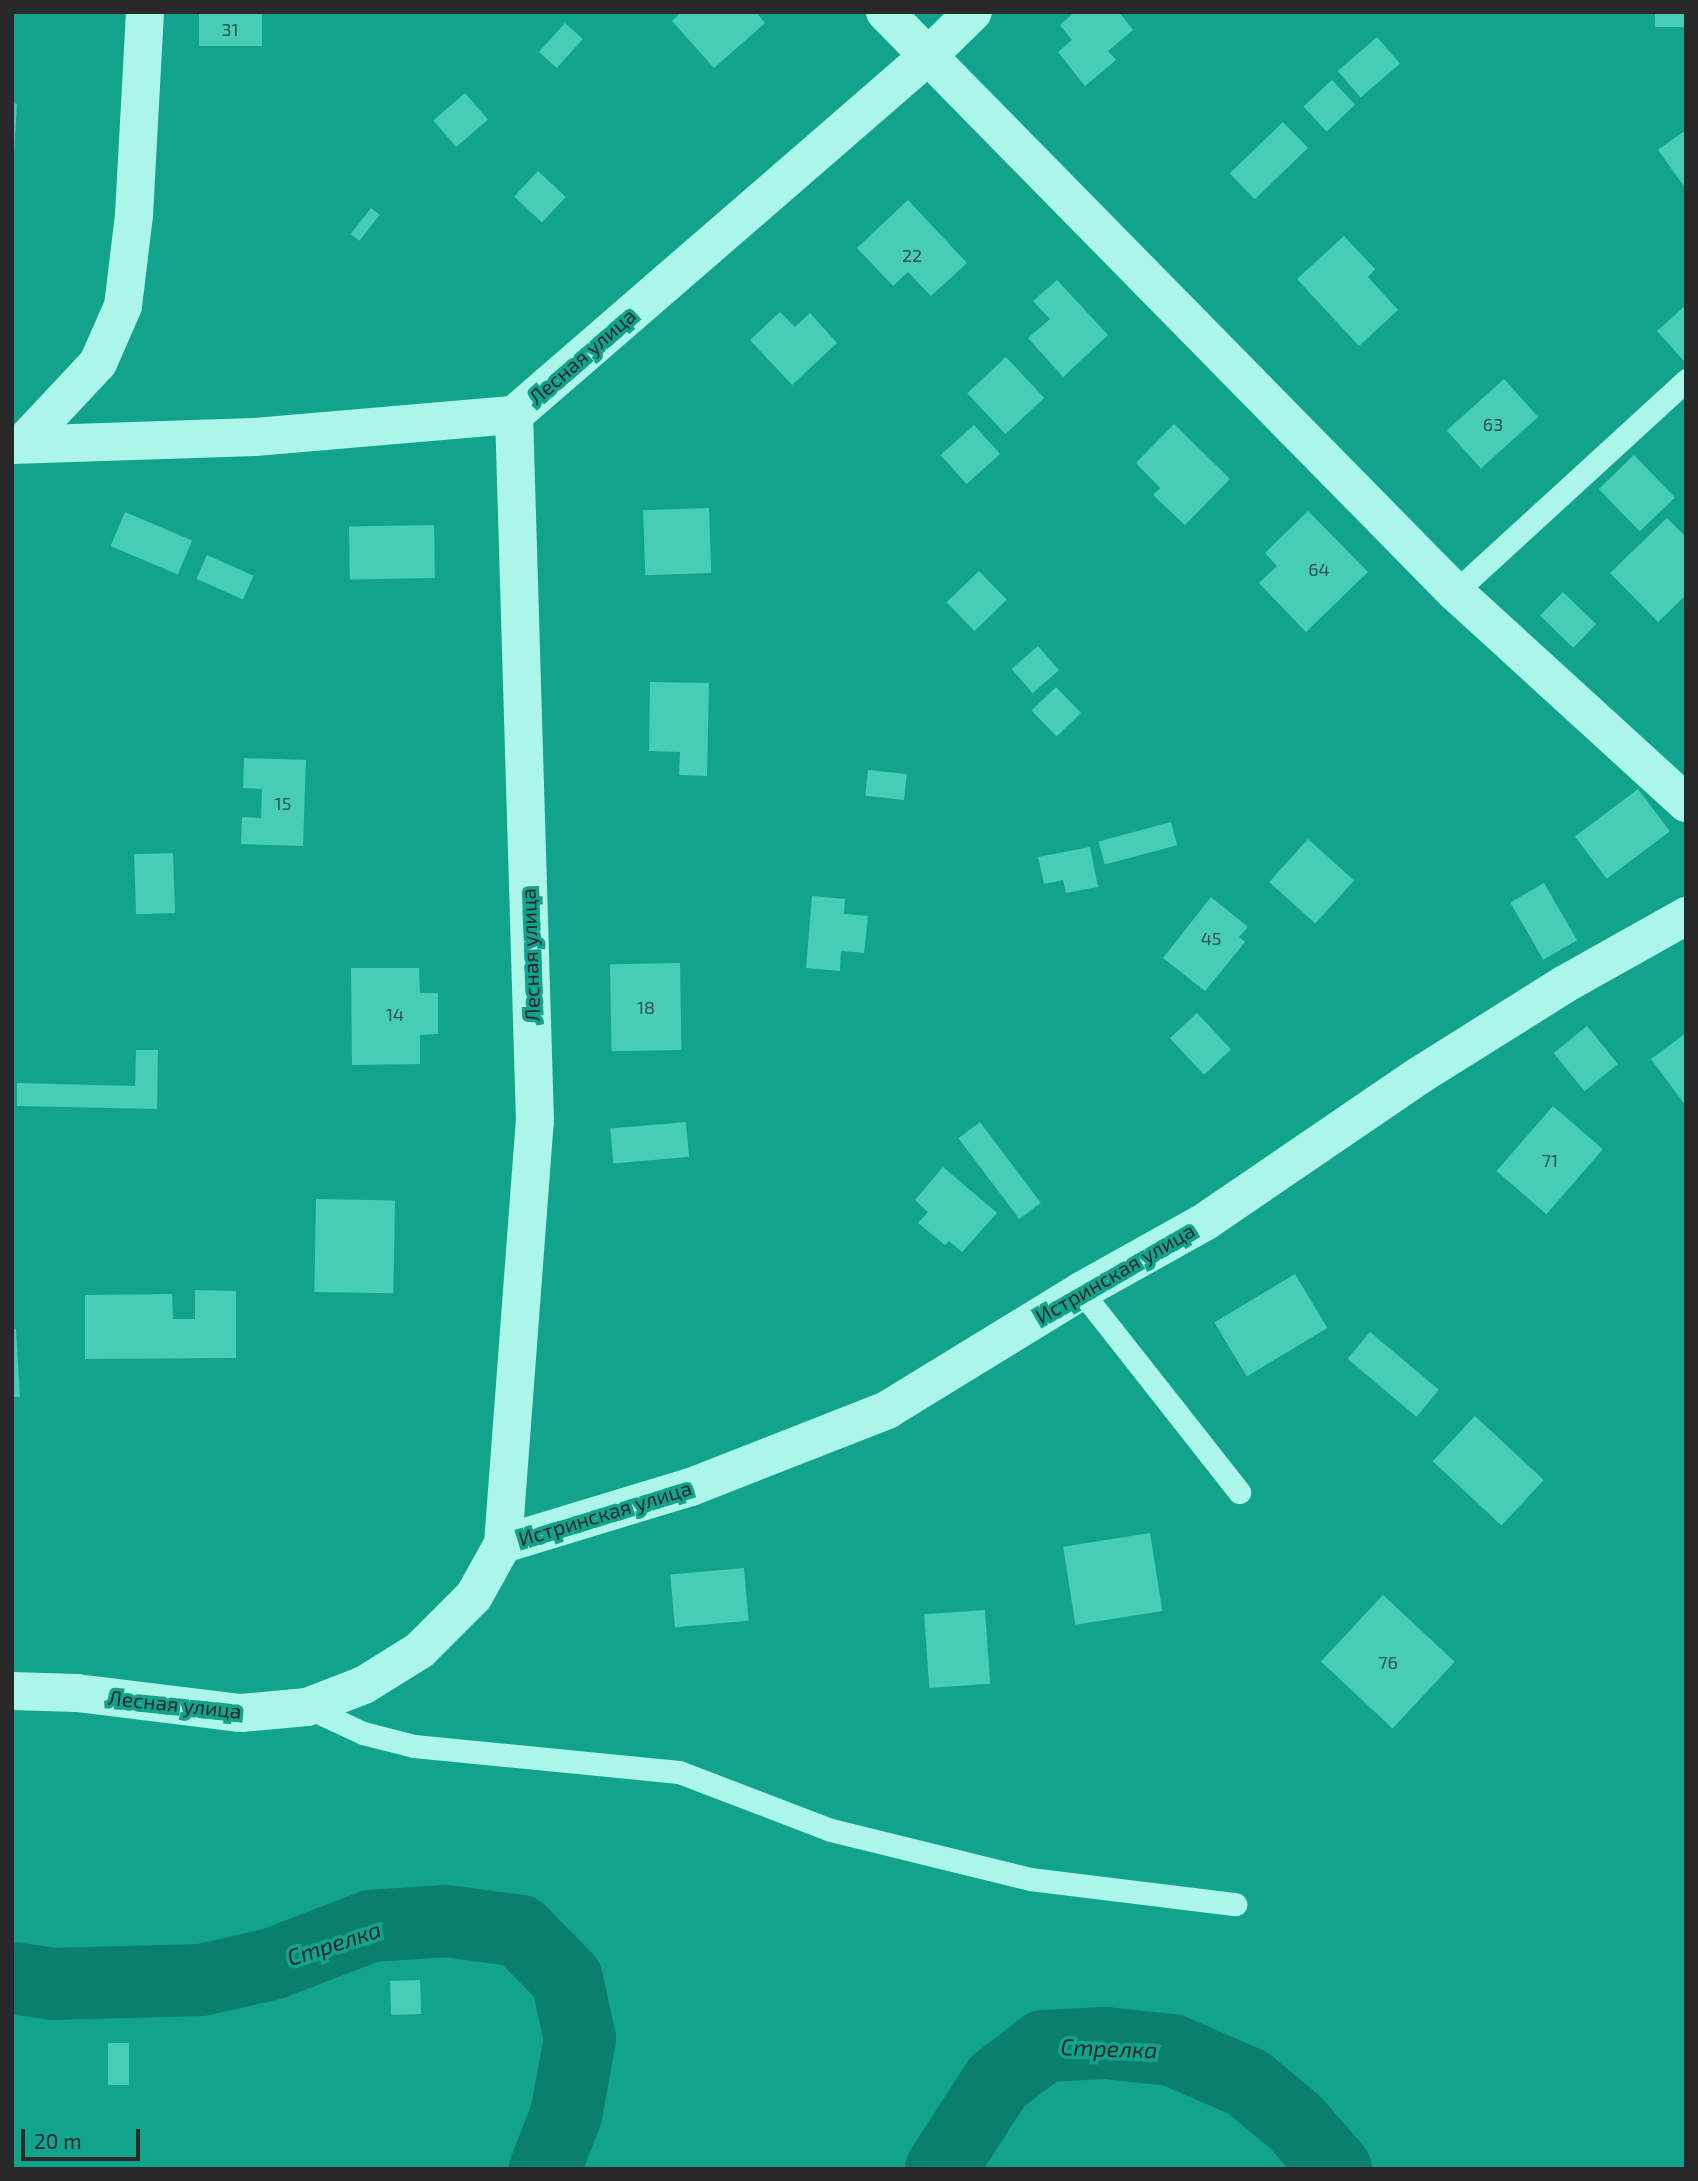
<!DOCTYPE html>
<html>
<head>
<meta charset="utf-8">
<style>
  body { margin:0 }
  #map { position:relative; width:1698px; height:2181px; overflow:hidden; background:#11a38c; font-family:"Exo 2",sans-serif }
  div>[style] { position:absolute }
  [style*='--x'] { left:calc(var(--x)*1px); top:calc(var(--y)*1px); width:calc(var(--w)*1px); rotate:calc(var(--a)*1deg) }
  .river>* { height:72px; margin:-36px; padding:0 36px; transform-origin:36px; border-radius:36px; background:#0a7f6d }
  .building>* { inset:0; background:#47cdb6; transform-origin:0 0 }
  .service>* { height:23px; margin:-11.5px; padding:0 11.5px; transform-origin:11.5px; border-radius:11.5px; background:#acf5e9 }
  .minor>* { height:38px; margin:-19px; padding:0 19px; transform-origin:19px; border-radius:19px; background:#acf5e9 }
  span { translate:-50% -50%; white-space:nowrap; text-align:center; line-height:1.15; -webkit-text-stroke:7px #11a38c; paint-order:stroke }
  .number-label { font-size:18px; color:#30524c }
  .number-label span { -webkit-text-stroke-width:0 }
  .street-label { font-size:21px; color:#292929 }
  .water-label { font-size:23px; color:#222827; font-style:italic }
  .frame { position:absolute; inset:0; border:14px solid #292929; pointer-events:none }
  .scale { position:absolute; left:21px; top:2129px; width:119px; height:32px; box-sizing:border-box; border:4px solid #292929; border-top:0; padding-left:9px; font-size:21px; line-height:24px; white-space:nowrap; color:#292929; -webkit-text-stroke:5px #11a38c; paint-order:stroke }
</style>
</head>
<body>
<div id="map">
  <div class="river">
    <i style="--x:12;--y:1978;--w:42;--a:8.1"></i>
    <i style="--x:54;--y:1984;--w:147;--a:-1.6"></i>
    <i style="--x:201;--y:1980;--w:73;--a:-12.7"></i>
    <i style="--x:272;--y:1964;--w:106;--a:-21"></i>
    <i style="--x:371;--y:1926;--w:75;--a:-3.8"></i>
    <i style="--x:446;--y:1921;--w:75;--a:7.7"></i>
    <i style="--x:520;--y:1931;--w:67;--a:45.6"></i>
    <i style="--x:567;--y:1979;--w:61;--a:77.8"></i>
    <i style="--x:580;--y:2039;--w:77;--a:100.4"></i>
    <i style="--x:566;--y:2115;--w:58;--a:111.3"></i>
    <i style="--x:941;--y:2169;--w:103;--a:-57.2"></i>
    <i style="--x:997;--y:2082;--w:59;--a:-37.5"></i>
    <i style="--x:1044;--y:2046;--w:61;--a:-2.8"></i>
    <i style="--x:1105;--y:2043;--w:67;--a:6"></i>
    <i style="--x:1172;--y:2050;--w:83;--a:23.5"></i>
    <i style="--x:1248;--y:2083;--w:62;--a:39.8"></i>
    <i style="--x:1296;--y:2123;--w:61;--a:49"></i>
  </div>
  <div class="building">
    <i style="left:199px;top:12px;width:63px;height:34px"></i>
    <i style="clip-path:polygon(681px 12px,756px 12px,765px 23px,714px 68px,672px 21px)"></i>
    <i style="clip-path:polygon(1075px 12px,1119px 12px,1133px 30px,1108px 51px,1116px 60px,1085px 86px,1058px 52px,1072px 40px,1060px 25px)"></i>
    <i style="left:1655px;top:12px;width:31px;height:15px"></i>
    <i style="left:565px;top:23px;width:24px;height:39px;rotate:42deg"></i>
    <i style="left:1377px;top:37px;width:35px;height:52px;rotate:49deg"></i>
    <i style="left:1332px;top:80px;width:34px;height:39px;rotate:47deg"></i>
    <i style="left:465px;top:93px;width:35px;height:42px;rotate:49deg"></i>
    <i style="clip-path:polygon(12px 103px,17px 104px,14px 156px,12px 155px)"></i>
    <i style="left:1283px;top:122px;width:36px;height:74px;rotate:46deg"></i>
    <i style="clip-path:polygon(1683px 132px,1686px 136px,1686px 189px,1658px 150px)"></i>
    <i style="left:538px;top:171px;width:38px;height:35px;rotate:43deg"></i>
    <i style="clip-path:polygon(908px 200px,967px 263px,931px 296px,908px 272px,893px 286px,857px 248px)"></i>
    <i style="left:371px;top:208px;width:11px;height:33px;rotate:38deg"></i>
    <i style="clip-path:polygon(1344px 236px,1375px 269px,1368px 277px,1398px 310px,1359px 346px,1297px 279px)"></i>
    <i style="clip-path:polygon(1057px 280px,1108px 335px,1063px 377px,1028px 338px,1050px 319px,1033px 301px)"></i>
    <i style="clip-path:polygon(1686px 305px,1686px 360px,1684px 361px,1657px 331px)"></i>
    <i style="clip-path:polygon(780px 312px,795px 327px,810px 313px,837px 343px,792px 385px,750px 340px)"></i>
    <i style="left:1006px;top:357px;width:56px;height:53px;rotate:47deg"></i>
    <i style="left:1504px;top:379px;width:51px;height:77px;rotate:48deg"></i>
    <i style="clip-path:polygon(1174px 424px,1230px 479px,1185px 525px,1153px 495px,1160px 488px,1136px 463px)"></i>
    <i style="left:974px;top:425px;width:39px;height:45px;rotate:48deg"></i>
    <i style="left:1634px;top:455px;width:59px;height:49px;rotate:46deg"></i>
    <i style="left:709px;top:508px;width:65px;height:66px;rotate:88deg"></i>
    <i style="clip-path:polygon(1308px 511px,1368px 572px,1306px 632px,1259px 583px,1277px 566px,1265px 553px)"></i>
    <i style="left:125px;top:512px;width:73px;height:37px;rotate:23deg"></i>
    <i style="clip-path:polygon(1667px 518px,1686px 537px,1686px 595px,1658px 622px,1610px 573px)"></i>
    <i style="left:434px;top:525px;width:53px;height:85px;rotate:89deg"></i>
    <i style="left:207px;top:555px;width:51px;height:26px;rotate:24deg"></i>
    <i style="left:979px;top:571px;width:40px;height:45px;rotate:46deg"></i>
    <i style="left:1563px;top:592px;width:46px;height:33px;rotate:44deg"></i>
    <i style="left:1038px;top:646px;width:32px;height:35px;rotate:49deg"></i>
    <i style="clip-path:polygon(650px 682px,709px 683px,707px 776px,679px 775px,680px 752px,649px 751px)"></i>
    <i style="left:1056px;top:687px;width:36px;height:34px;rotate:46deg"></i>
    <i style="clip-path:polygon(244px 758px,306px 760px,303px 846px,241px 844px,242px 817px,261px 818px,262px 789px,243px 788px)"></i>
    <i style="left:868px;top:770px;width:39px;height:26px;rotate:6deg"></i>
    <i style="left:1638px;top:789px;width:53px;height:79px;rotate:53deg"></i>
    <i style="left:1171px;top:822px;width:24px;height:75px;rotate:75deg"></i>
    <i style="left:1308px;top:839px;width:62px;height:58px;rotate:42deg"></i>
    <i style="clip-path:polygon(1090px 847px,1098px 887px,1066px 893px,1063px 880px,1044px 884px,1038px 857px)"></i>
    <i style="left:173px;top:853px;width:60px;height:39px;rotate:88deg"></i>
    <i style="left:1544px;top:883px;width:66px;height:39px;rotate:60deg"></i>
    <i style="clip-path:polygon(812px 896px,845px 899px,844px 914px,868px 916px,864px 953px,841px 951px,840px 971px,806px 968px)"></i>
    <i style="clip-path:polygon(1211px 897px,1248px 927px,1239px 937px,1245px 942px,1205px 991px,1163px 958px)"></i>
    <i style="left:680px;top:963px;width:87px;height:70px;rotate:89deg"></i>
    <i style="clip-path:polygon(351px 968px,419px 968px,420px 993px,438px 993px,438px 1034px,420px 1035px,420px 1064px,352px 1065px)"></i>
    <i style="left:1197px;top:1013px;width:50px;height:37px;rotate:47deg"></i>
    <i style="left:1587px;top:1026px;width:49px;height:43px;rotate:51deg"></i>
    <i style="clip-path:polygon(1686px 1033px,1686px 1106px,1651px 1059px)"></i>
    <i style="clip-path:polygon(136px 1050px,158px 1050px,157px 1109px,17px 1106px,17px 1083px,135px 1086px)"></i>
    <i style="left:1553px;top:1106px;width:66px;height:86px;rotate:41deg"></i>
    <i style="left:686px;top:1122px;width:35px;height:76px;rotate:85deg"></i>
    <i style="left:980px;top:1122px;width:101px;height:27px;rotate:53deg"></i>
    <i style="clip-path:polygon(943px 1167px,997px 1213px,962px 1252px,949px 1241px,945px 1245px,918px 1223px,928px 1212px,915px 1200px)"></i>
    <i style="left:316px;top:1199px;width:79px;height:93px;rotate:1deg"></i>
    <i style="left:1295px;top:1274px;width:63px;height:94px;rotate:59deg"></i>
    <i style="clip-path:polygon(195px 1290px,236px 1291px,236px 1358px,85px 1359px,85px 1295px,172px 1294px,173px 1319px,195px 1319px)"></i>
    <i style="clip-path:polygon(12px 1329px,16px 1329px,20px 1397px,12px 1397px)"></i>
    <i style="left:1370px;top:1332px;width:90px;height:35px;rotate:40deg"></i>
    <i style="left:1475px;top:1416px;width:94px;height:62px;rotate:43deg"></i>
    <i style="left:1150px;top:1533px;width:79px;height:88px;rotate:81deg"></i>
    <i style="left:744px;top:1568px;width:53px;height:74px;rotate:85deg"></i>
    <i style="left:1383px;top:1595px;width:98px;height:91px;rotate:43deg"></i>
    <i style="left:985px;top:1610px;width:74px;height:61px;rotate:86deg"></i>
    <i style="left:420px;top:1980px;width:34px;height:30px;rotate:88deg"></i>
    <i style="left:108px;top:2043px;width:21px;height:42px"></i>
  </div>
  <div class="service">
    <i style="--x:1455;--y:592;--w:314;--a:-42.5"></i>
    <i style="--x:1081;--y:1291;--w:256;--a:51.8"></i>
    <i style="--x:307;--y:1707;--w:62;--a:24.9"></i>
    <i style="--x:363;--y:1733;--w:53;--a:14.3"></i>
    <i style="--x:414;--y:1746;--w:266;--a:5.6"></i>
    <i style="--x:679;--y:1772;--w:163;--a:20.9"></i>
    <i style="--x:831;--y:1830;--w:205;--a:13.8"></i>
    <i style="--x:1030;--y:1879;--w:207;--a:7"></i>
  </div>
  <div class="minor">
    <i style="--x:885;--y:12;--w:813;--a:45.5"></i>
    <i style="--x:1455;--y:592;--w:313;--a:42.4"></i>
    <i style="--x:24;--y:442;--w:108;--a:-46.9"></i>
    <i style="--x:98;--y:363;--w:62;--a:-66.3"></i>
    <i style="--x:123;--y:306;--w:92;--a:-83.1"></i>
    <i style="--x:134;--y:215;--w:203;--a:-86.9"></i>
    <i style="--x:12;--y:445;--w:243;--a:-1.9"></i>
    <i style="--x:255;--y:437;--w:260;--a:-4.9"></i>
    <i style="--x:503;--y:1544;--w:196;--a:-16.9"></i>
    <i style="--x:691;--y:1487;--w:211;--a:-21.4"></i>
    <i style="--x:887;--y:1410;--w:228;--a:-31.5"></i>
    <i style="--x:1081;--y:1291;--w:143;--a:-29.2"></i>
    <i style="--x:1206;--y:1221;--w:259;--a:-34.3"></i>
    <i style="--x:1420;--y:1075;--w:171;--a:-32.1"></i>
    <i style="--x:1565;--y:984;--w:139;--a:-29.3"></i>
    <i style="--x:12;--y:1691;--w:65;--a:1.8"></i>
    <i style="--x:77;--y:1693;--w:165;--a:7"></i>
    <i style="--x:241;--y:1713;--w:66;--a:-5.2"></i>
    <i style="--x:307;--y:1707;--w:61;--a:-21.1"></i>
    <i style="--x:364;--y:1685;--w:66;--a:-32"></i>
    <i style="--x:420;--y:1650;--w:76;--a:-45"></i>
    <i style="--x:474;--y:1596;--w:60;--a:-60.9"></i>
    <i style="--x:503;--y:1544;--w:423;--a:-85.7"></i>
    <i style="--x:535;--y:1122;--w:707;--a:-91.7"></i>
    <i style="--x:514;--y:415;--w:547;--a:-40.92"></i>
    <i style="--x:927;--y:57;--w:64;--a:-44.4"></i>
  </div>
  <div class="number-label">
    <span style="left:230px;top:29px">31</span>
    <span style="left:912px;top:255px">22</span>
    <span style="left:1493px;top:424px">63</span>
    <span style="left:1319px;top:569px">64</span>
    <span style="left:283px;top:803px">15</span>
    <span style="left:1211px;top:938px">45</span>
    <span style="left:646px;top:1007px">18</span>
    <span style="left:395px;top:1014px">14</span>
    <span style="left:1550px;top:1160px">71</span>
    <span style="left:1388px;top:1662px">76</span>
  </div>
  <div class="street-label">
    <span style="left:582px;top:356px;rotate:-41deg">Лесная улица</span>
    <span style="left:530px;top:955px;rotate:-92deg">Лесная улица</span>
    <span style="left:1115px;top:1273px;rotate:-30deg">Истринская улица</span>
    <span style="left:605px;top:1513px;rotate:-17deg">Истринская улица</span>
    <span style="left:175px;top:1704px;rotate:6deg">Лесная улица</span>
  </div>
  <div class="water-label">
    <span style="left:334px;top:1943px;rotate:-18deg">Стрелка</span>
    <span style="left:1109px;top:2048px;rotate:2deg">Стрелка</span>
  </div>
  <div class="frame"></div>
  <div class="scale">20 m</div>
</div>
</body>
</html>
